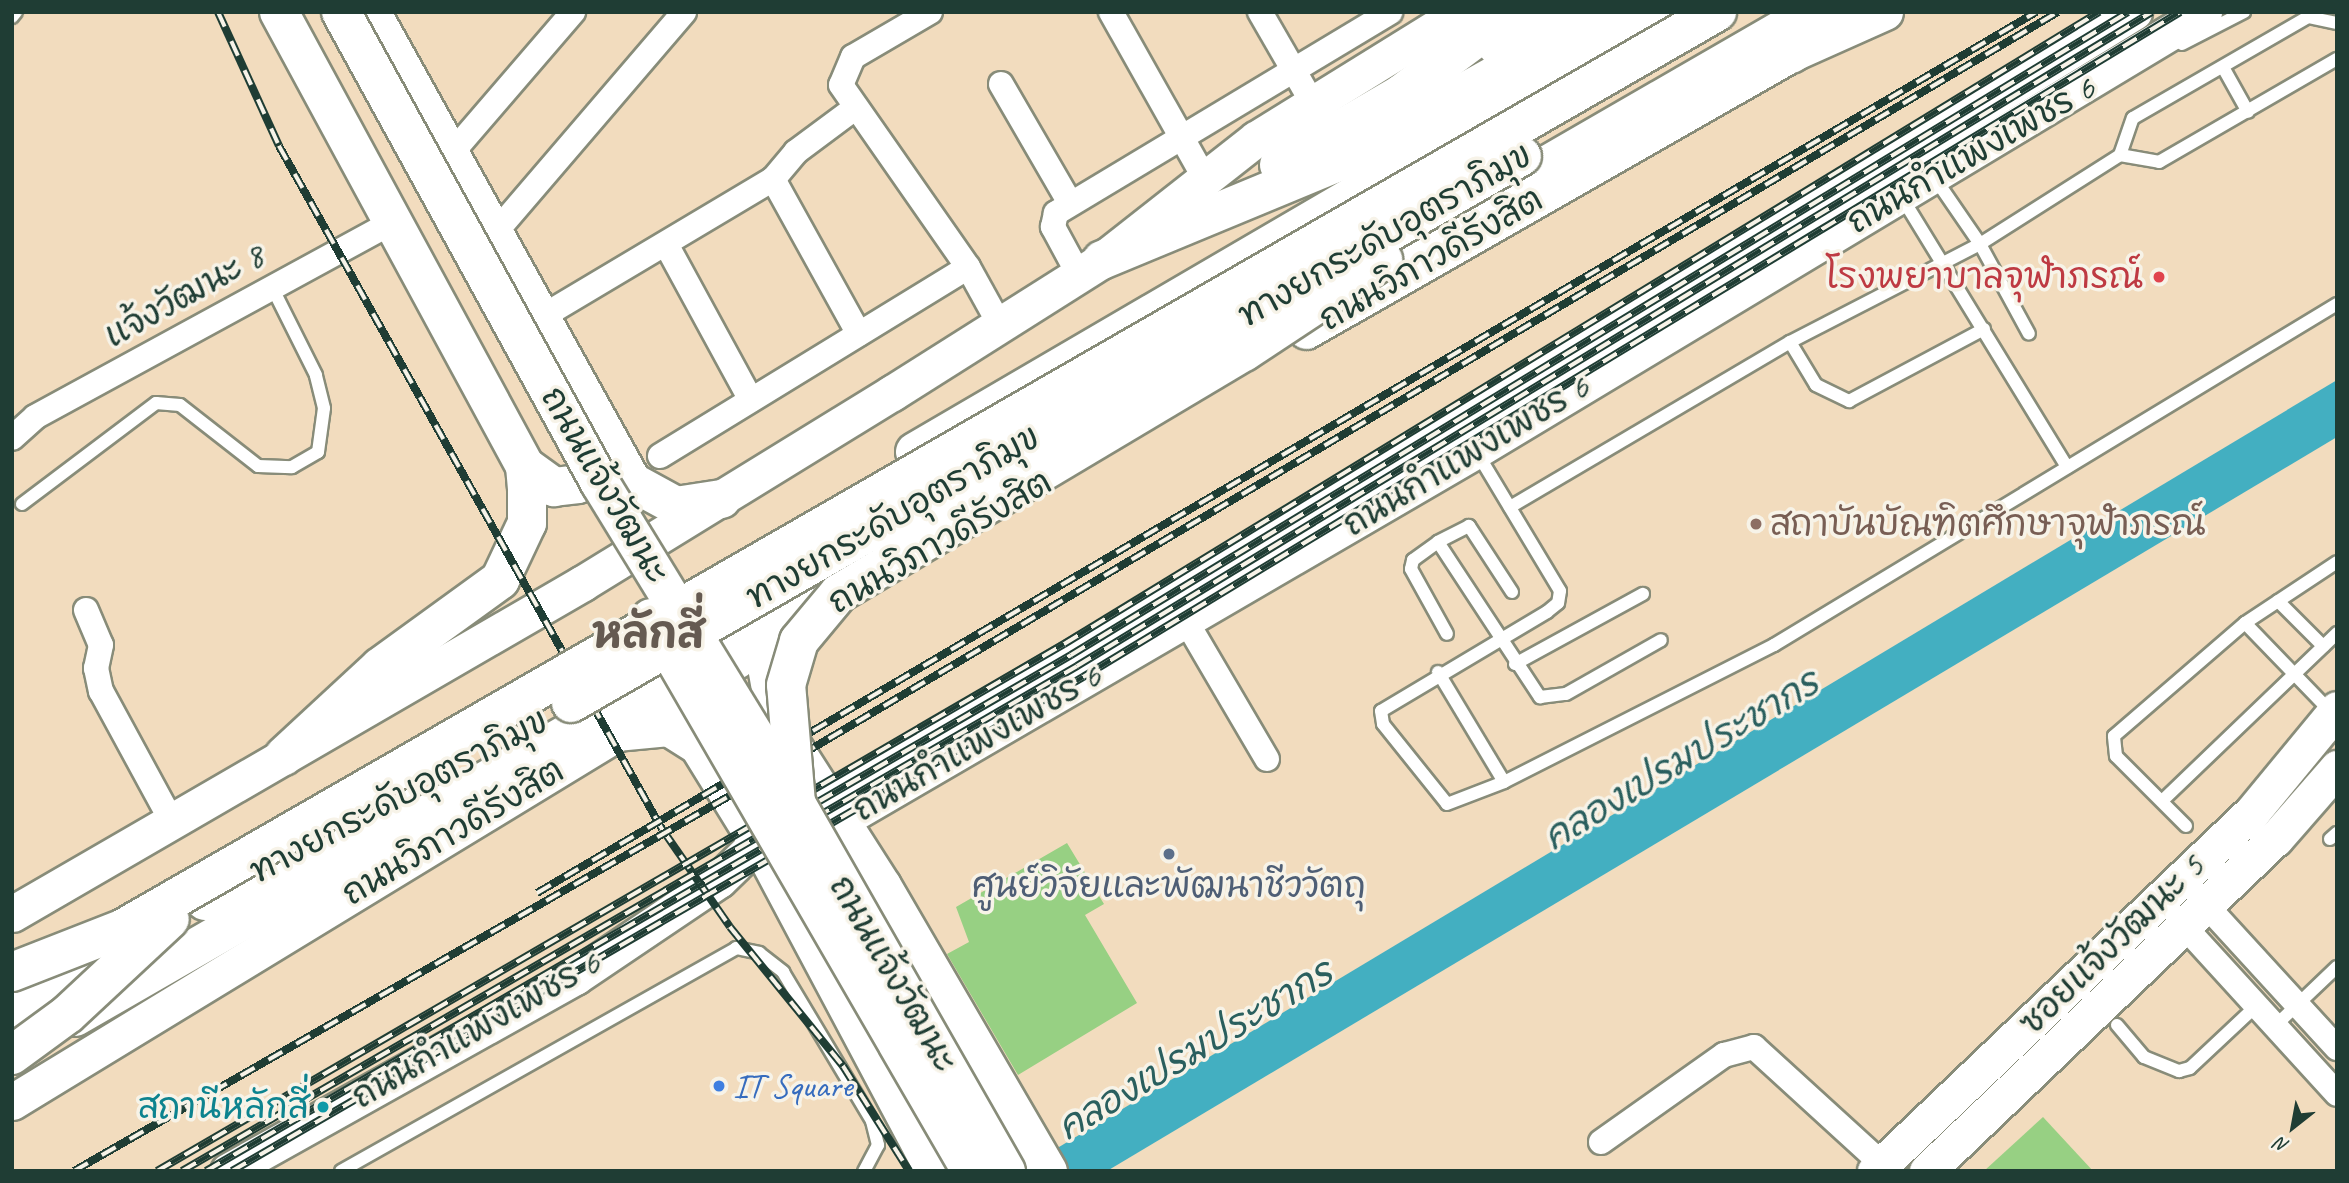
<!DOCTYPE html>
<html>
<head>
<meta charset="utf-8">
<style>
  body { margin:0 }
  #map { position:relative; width:2349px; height:1183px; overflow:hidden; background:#f2dcbe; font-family:Caveat,"Playpen Sans Thai",sans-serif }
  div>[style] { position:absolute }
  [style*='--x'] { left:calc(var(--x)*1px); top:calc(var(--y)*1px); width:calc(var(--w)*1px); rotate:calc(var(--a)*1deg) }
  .green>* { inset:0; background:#97d083 }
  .water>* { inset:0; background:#43afc1 }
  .roads { filter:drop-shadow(2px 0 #888c79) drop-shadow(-2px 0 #888c79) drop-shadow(0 2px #888c79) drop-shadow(0 -2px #888c79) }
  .lane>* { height:12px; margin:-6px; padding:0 6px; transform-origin:6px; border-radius:6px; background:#fff }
  .street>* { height:24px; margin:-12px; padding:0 12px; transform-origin:12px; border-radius:12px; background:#fff }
  .secondary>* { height:35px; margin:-17.5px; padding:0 17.5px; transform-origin:17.5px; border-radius:17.5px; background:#fff }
  .primary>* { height:38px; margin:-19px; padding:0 19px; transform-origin:19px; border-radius:19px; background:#fff }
  .highway>* { height:38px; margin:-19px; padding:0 19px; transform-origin:19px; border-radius:19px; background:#fff }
  .rail>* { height:8px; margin-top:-4px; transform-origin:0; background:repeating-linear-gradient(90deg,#f7f3e8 0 16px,#1f3d34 0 32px); box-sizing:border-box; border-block:2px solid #1f3d34 }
  .bridges { filter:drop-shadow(2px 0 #888c79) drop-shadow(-2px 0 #888c79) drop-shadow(0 2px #888c79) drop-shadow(0 -2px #888c79) }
  .primary-bridge>* { height:38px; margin:-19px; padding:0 19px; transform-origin:19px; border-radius:19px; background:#fff }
  .highway-bridge>* { height:38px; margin:-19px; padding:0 19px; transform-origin:19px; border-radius:19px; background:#fff }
  .dots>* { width:19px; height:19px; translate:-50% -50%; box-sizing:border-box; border:4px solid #f7f3e8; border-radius:50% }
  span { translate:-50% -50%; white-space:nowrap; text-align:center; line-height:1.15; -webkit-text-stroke:7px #f7f3e8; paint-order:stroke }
  .street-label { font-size:35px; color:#1f3d34 }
  .health-label { font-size:35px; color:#be3a42 }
  .right { translate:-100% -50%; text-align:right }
  .education-label { font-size:35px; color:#785e54 }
  .left { translate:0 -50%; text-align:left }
  .service-label { font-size:35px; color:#4e5e75 }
  .shop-label { font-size:35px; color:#366cbe }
  .culture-label { font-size:35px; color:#0d838f }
  .water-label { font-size:37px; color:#2a5f5e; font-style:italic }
  .district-label { font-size:42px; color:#655a51; font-weight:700 }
  .frame { position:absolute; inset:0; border:14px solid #1f3d34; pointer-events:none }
  .north { position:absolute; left:2258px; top:1092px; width:70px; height:70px; -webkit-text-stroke:5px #f7f3e8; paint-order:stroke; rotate:211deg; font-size:19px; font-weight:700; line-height:28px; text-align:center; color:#1f3d34 }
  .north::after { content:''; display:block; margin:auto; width:24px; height:32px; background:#1f3d34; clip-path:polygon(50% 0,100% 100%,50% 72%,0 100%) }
</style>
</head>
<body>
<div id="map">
  <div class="green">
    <i style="clip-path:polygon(1067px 843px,1104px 904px,1085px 915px,1137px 1003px,1018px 1075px,947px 954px,969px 942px,956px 907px)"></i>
    <i style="clip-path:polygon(2043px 1117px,2093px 1171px,1984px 1171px)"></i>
  </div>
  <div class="water">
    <i style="clip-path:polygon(2337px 380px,2337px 437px,1107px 1171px,1019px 1171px)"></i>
  </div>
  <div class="roads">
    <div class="lane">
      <i style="--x:12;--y:17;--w:6;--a:-51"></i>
      <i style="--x:2182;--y:44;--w:70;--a:-27.3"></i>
      <i style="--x:2224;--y:69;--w:49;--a:60.8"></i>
      <i style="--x:2120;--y:155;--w:40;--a:10"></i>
      <i style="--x:2159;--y:162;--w:206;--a:-30.1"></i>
      <i style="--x:1934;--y:177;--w:81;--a:55.5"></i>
      <i style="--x:1980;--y:244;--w:102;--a:61.4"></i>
      <i style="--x:1901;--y:196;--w:318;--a:58.5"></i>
      <i style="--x:1790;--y:342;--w:50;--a:58.8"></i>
      <i style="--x:1816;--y:385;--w:37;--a:26"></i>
      <i style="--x:1849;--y:401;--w:153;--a:-28.1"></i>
      <i style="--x:1476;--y:451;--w:163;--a:59"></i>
      <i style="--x:1560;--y:591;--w:12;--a:99"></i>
      <i style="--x:1558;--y:603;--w:14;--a:141"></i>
      <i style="--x:1547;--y:612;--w:193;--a:149.2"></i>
      <i style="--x:1381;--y:711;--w:13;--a:81"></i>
      <i style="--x:1383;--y:724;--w:102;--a:51.3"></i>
      <i style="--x:1447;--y:804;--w:61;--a:-21.1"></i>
      <i style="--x:1504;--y:782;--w:303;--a:-26.9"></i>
      <i style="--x:1774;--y:645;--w:658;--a:-31.2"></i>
      <i style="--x:22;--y:504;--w:168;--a:-37"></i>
      <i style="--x:156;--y:403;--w:24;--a:5"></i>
      <i style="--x:180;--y:405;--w:99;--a:38"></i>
      <i style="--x:258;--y:466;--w:34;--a:2"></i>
      <i style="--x:292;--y:467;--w:30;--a:-30"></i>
      <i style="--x:318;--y:452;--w:44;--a:-82.2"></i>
      <i style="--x:324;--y:408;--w:34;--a:-104"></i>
      <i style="--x:316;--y:375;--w:98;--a:-116.6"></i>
      <i style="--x:1510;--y:507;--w:325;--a:-30.5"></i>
      <i style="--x:1790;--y:342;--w:214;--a:-27.3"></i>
      <i style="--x:1980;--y:244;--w:166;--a:-32.4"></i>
      <i style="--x:2120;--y:155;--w:39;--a:-71"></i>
      <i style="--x:2133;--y:118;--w:202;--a:-30"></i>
      <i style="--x:2308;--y:17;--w:30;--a:12"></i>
      <i style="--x:1438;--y:542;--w:31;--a:144"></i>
      <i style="--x:1413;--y:560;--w:9;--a:103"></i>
      <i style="--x:1411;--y:569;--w:74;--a:61"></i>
      <i style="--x:1512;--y:592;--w:79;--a:-123.1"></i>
      <i style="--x:1469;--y:526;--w:35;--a:153"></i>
      <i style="--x:1438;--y:542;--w:186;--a:56.7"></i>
      <i style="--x:1540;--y:697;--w:26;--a:-7"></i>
      <i style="--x:1566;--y:694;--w:109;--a:-29.6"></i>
      <i style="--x:2278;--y:601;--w:64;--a:45"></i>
      <i style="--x:2245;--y:623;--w:125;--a:46"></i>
      <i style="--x:1515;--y:664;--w:146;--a:-28.7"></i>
      <i style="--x:1438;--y:672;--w:128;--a:59"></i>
      <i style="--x:2162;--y:801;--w:243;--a:-43.8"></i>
      <i style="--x:2186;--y:826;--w:99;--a:-135"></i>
      <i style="--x:2116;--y:756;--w:20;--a:-96"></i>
      <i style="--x:2114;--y:736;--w:173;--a:-40.8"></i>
      <i style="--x:2245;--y:623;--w:110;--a:-33.5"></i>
      <i style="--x:2330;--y:839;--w:9;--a:-41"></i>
      <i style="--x:2117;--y:1025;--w:42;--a:49.8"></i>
      <i style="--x:2144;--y:1057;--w:38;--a:22"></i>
      <i style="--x:2179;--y:1071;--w:11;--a:-15"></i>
      <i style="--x:2190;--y:1068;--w:92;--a:-43.2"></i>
      <i style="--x:2275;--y:1026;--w:86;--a:-43.6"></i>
      <i style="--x:341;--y:1171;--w:454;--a:-29.4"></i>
      <i style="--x:736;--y:948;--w:24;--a:12"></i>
      <i style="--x:759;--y:953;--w:31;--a:38"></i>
      <i style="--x:783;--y:972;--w:174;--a:59.1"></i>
      <i style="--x:872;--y:1121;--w:25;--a:76"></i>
      <i style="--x:878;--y:1145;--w:30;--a:118"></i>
    </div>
    <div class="street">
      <i style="--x:930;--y:12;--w:89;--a:149.7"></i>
      <i style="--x:853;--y:57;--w:30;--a:113"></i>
      <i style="--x:841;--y:85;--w:222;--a:55.1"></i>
      <i style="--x:968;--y:267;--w:66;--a:61.1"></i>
      <i style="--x:1111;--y:12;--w:189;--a:60.6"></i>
      <i style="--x:1260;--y:12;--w:104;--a:60"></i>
      <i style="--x:1001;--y:84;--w:138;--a:59.9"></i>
      <i style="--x:855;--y:108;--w:74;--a:143.3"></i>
      <i style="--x:796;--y:152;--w:35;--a:130"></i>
      <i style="--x:773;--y:179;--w:177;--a:61"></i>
      <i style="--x:450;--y:155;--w:189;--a:-49.3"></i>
      <i style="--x:494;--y:234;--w:292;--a:-49.4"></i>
      <i style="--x:667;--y:246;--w:175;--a:61.4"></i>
      <i style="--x:1079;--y:275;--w:55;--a:-118.4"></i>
      <i style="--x:1053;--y:227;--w:14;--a:-78"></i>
      <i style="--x:1056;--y:213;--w:390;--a:-31"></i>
      <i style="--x:540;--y:318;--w:271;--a:-30.8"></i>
      <i style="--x:12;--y:438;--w:31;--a:-42"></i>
      <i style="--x:35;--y:417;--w:408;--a:-28.6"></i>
      <i style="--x:660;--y:456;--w:361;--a:-31.5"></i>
      <i style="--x:86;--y:610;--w:38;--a:67"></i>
      <i style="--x:101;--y:645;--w:24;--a:102"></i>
      <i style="--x:96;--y:668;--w:24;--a:78"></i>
      <i style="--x:101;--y:691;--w:149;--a:61.5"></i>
      <i style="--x:1186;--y:621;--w:160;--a:59.6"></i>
      <i style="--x:2204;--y:903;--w:197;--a:47.5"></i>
      <i style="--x:2182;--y:924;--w:230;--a:47.6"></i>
      <i style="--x:1601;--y:1142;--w:151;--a:-35.3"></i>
      <i style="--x:1724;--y:1055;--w:31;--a:-15"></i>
      <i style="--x:1754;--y:1047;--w:173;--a:42.4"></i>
    </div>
    <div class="secondary">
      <i style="--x:1306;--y:331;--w:559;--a:-29.73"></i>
      <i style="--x:1791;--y:54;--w:103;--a:-24.1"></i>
      <i style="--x:816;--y:835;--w:763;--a:-30.23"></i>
      <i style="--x:1475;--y:451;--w:851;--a:-31.06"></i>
      <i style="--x:12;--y:914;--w:660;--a:-30.1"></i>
      <i style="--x:583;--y:583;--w:363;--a:-31.6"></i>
      <i style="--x:892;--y:393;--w:249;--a:-32.3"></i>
      <i style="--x:1102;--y:260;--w:196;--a:-38.2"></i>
      <i style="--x:1256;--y:139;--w:241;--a:-31.8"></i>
      <i style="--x:12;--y:1102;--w:915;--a:-31.36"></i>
      <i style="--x:228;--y:1171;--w:398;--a:-29.2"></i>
      <i style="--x:575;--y:977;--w:174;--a:-34"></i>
      <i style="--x:719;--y:880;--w:54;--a:-44.3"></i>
      <i style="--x:758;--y:842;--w:617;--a:-30.47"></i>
      <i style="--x:1290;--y:529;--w:990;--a:-31.49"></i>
      <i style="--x:1875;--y:1171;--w:522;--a:-43.6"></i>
      <i style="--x:2253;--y:811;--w:132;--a:-50.5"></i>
      <i style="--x:1927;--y:1171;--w:482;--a:-43.7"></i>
      <i style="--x:2276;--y:838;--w:93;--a:-48.9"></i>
    </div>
    <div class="primary">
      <i style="--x:279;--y:12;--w:516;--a:61.55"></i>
      <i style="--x:525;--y:466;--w:25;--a:85"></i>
      <i style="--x:527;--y:491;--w:32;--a:90"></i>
      <i style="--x:527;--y:523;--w:63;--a:115.3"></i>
      <i style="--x:500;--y:580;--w:148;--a:144.1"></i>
      <i style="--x:380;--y:667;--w:131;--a:137.2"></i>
      <i style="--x:371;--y:12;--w:538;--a:60.96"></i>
      <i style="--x:632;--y:482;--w:50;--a:28.6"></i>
      <i style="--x:676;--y:506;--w:46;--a:-8.8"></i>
      <i style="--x:525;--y:466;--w:36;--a:36"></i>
      <i style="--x:554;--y:487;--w:24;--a:-7"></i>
      <i style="--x:578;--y:484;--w:34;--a:-43"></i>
      <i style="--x:603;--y:461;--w:18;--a:-81"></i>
      <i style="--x:780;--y:634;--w:35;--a:112"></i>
      <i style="--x:767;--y:667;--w:56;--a:79.7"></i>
      <i style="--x:777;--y:722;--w:195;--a:57.4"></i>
      <i style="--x:882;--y:886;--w:330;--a:59.8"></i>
      <i style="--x:616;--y:732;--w:53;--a:-5.4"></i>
      <i style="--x:669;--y:727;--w:36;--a:32"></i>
      <i style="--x:699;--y:746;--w:135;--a:58.3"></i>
      <i style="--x:770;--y:861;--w:351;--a:62"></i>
    </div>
    <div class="highway">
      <i style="--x:1497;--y:46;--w:66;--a:-30.8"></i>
      <i style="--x:1791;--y:54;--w:78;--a:-32.5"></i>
      <i style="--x:1279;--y:165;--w:141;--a:-30.2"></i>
      <i style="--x:1401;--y:94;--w:137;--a:-36.7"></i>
      <i style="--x:1102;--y:260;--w:256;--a:-22.5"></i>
      <i style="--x:1339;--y:162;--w:309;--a:-29.1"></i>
      <i style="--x:1353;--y:277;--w:530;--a:-30"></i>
      <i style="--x:915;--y:452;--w:872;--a:-30.3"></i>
      <i style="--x:205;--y:901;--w:216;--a:-27"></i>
      <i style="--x:12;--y:1012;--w:149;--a:-30.7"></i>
      <i style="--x:75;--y:1017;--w:906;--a:-29.93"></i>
    </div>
  </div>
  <div class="rail">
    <i style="--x:218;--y:12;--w:147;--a:65.5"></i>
    <i style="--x:279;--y:146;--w:783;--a:60.72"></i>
    <i style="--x:662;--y:829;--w:119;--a:55.2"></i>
    <i style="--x:730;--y:927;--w:179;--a:50.9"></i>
    <i style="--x:843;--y:1066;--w:124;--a:57.8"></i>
    <i style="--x:537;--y:893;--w:1739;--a:-30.44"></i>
    <i style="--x:74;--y:1171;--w:838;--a:-29.78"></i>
    <i style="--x:801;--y:755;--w:1460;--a:-30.59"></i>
    <i style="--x:157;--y:1171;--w:1049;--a:-30.16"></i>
    <i style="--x:1064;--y:644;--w:1213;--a:-31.41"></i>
    <i style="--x:182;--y:1171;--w:1028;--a:-30.13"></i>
    <i style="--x:1071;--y:655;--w:1237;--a:-31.31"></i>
    <i style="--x:206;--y:1171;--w:1007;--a:-30.1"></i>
    <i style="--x:1077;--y:666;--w:1258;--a:-31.32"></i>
    <i style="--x:232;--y:1171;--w:984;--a:-30.13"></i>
    <i style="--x:1083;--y:677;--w:1283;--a:-31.22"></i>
  </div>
  <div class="bridges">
    <div class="primary-bridge">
      <i style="--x:341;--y:12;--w:538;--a:61.19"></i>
      <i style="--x:600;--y:483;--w:375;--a:58.5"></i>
      <i style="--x:796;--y:803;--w:424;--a:60.3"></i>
      <i style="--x:651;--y:618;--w:639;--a:59.94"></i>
    </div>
    <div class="highway-bridge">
      <i style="--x:571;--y:703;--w:1097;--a:-29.91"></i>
      <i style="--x:796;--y:803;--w:118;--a:-94.8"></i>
      <i style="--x:786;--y:685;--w:46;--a:-73.5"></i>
      <i style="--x:799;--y:641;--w:62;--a:-50.2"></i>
      <i style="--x:839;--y:593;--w:471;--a:-30.8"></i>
      <i style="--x:1244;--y:352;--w:167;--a:-33.5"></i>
      <i style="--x:12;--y:972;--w:118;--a:-21.4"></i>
      <i style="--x:122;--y:929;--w:1840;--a:-29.9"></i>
      <i style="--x:12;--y:1055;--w:69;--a:-36.2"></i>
      <i style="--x:68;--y:1014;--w:139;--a:-43"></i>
    </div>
  </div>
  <div class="dots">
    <i style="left:2159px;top:277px;background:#e0444e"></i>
    <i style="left:1756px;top:524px;background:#8d6e63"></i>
    <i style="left:1169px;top:854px;background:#5c6f8a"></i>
    <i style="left:719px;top:1086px;background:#3f7fe0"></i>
    <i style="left:323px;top:1107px;background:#0f9aa8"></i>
  </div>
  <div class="street-label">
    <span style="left:1971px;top:155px;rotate:-30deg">ถนนกำแพงเพชร 6</span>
    <span style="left:1385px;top:235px;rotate:-30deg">ทางยกระดับอุตราภิมุข</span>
    <span style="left:1431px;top:259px;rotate:-30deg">ถนนวิภาวดีรังสิต</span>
    <span style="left:184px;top:296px;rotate:-29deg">แจ้งวัฒนะ 8</span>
    <span style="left:1466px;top:456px;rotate:-31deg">ถนนกำแพงเพชร 6</span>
    <span style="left:605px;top:485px;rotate:60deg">ถนนแจ้งวัฒนะ</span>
    <span style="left:893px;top:517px;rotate:-30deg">ทางยกระดับอุตราภิมุข</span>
    <span style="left:940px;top:542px;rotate:-30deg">ถนนวิภาวดีรังสิต</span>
    <span style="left:977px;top:743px;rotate:-30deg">ถนนกำแพงเพชร 6</span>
    <span style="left:399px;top:796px;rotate:-28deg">ทางยกระดับอุตราภิมุข</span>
    <span style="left:453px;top:832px;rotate:-31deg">ถนนวิภาวดีรังสิต</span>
    <span style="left:2112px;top:945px;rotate:-44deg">ซอยแจ้งวัฒนะ 5</span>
    <span style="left:893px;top:974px;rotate:60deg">ถนนแจ้งวัฒนะ</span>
    <span style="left:476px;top:1030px;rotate:-30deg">ถนนกำแพงเพชร 6</span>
  </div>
  <div class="health-label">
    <span class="right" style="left:2143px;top:277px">โรงพยาบาลจุฬาภรณ์</span>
  </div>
  <div class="education-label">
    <span class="left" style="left:1770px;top:524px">สถาบันบัณฑิตศึกษาจุฬาภรณ์</span>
  </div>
  <div class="service-label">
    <span style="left:1169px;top:886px">ศูนย์วิจัยและพัฒนาชีววัตถุ</span>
  </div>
  <div class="shop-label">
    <span class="left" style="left:733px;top:1086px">IT Square</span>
  </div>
  <div class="culture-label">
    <span class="right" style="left:309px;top:1107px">สถานีหลักสี่</span>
  </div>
  <div class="water-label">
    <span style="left:1681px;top:760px;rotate:-31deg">คลองเปรมประชากร</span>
    <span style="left:1195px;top:1050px;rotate:-31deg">คลองเปรมประชากร</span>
  </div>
  <div class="district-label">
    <span style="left:648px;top:634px">หลักสี่</span>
  </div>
  <div class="frame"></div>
  <div class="north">N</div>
</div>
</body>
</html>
